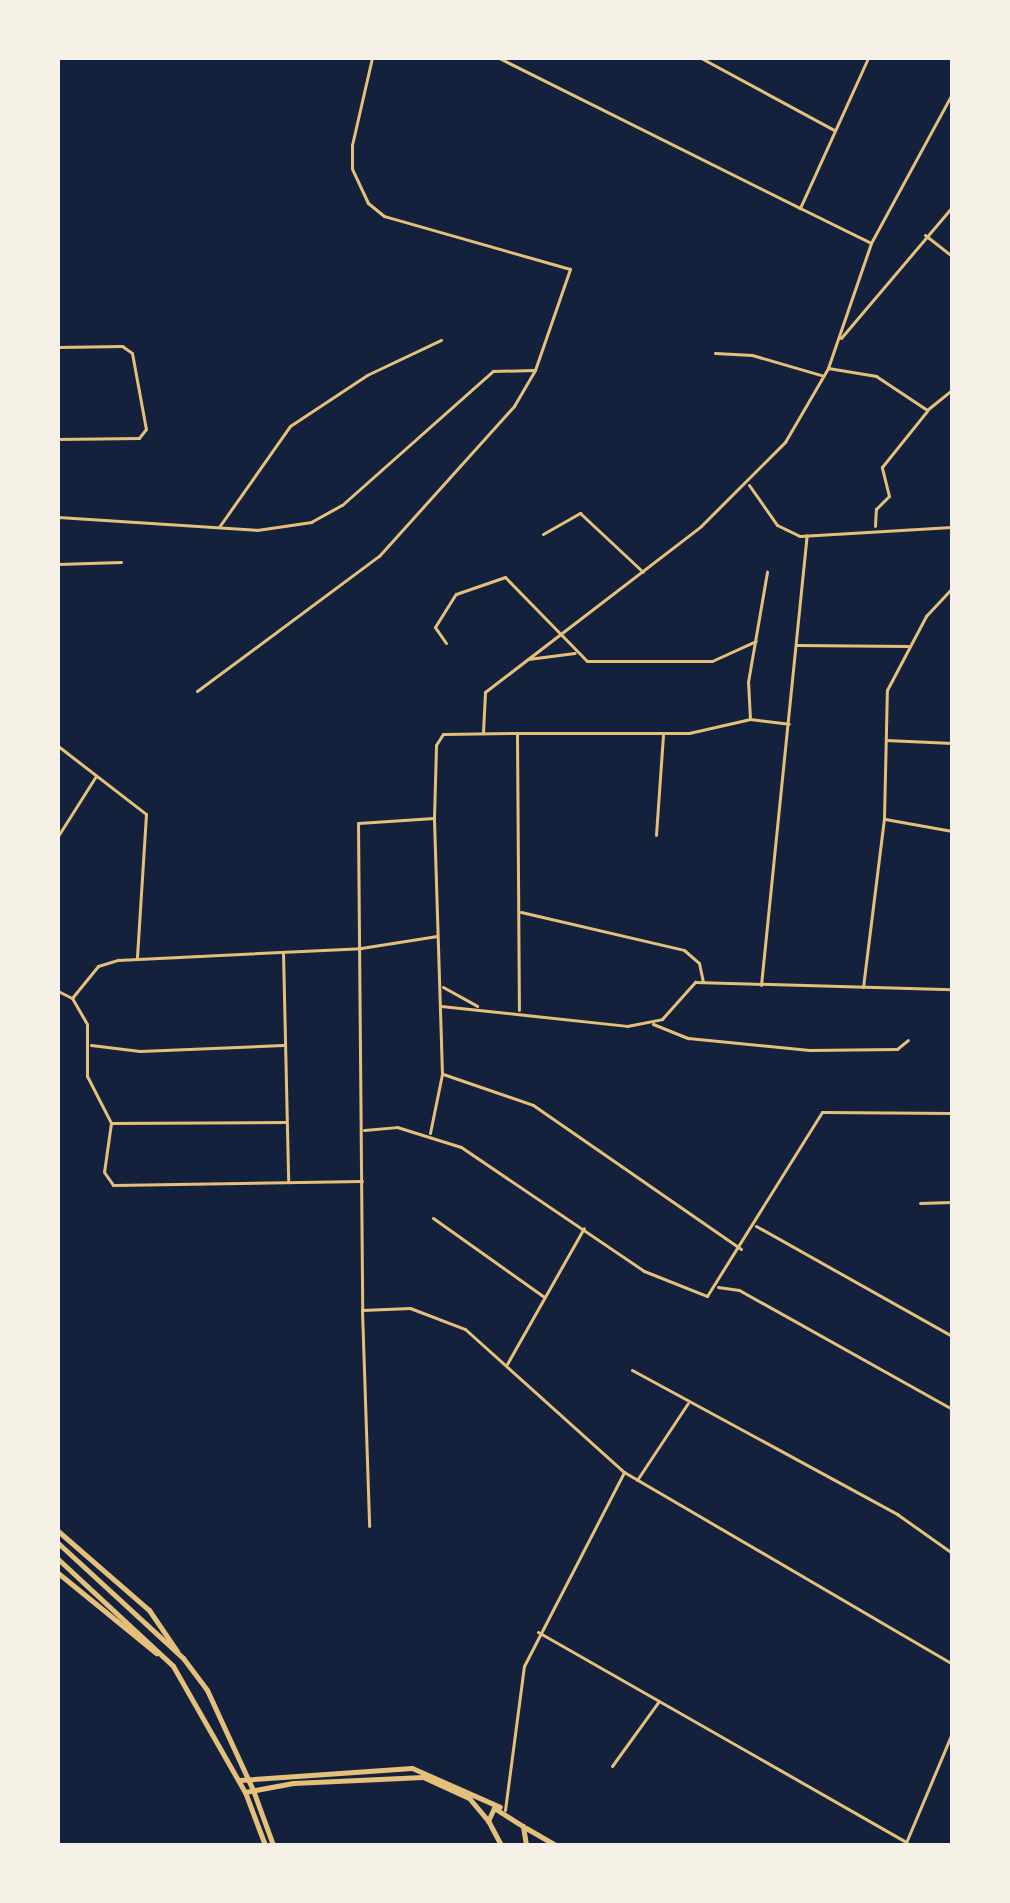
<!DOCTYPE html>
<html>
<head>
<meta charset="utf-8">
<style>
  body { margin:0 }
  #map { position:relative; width:1010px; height:1903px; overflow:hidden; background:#14213d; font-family:"Sofia Sans Condensed",sans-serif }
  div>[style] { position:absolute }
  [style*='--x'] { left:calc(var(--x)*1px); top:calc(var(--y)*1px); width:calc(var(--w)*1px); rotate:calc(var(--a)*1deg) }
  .minor>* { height:3px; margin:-1.5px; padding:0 1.5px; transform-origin:1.5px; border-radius:1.5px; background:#e5c07b }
  .primary>* { height:5px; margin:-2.5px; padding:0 2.5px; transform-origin:2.5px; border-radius:2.5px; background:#e5c07b }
  .trunk>* { height:5px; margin:-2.5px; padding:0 2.5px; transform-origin:2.5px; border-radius:2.5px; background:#e5c07b }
  span { translate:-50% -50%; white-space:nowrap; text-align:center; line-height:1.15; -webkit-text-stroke:6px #f6f1e7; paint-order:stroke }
  .frame { position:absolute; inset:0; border:60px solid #f6f1e7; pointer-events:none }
</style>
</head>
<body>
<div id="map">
  <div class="minor">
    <i style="--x:499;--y:58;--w:336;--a:26.5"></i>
    <i style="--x:701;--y:58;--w:151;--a:28.4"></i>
    <i style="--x:868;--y:58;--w:165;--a:114.4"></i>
    <i style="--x:800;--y:208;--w:79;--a:26.2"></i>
    <i style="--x:925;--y:235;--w:34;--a:38"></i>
    <i style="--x:841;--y:338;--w:172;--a:-49.7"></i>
    <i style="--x:58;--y:347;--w:64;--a:-0.9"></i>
    <i style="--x:122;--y:346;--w:12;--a:35"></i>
    <i style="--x:132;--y:353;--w:77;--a:79.6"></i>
    <i style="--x:146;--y:429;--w:11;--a:128"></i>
    <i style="--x:139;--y:438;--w:81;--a:179.3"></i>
    <i style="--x:715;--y:353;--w:37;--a:3"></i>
    <i style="--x:752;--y:355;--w:72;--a:16.2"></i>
    <i style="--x:828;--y:368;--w:49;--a:9.5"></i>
    <i style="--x:876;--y:376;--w:61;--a:33.7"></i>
    <i style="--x:927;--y:410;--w:32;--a:-39"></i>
    <i style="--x:749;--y:485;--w:49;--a:55"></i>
    <i style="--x:777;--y:525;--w:25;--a:26"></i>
    <i style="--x:800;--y:536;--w:152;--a:-3.4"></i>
    <i style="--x:58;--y:517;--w:199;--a:3.7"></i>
    <i style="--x:257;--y:530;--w:55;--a:-8.4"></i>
    <i style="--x:311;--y:522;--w:35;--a:-29"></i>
    <i style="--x:342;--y:505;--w:202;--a:-41.6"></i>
    <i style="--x:493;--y:371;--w:42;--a:-1.4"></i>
    <i style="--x:535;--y:370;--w:107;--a:-70.9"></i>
    <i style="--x:570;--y:269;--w:193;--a:-164.1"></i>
    <i style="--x:384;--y:216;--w:21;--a:-141"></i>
    <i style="--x:368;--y:203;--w:38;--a:-115"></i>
    <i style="--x:352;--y:168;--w:23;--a:-90"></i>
    <i style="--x:352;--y:145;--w:89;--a:-77.1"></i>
    <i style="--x:875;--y:526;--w:17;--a:-87"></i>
    <i style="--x:876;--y:509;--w:18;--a:-45"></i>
    <i style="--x:889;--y:496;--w:30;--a:-104"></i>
    <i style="--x:882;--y:467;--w:72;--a:-51.2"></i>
    <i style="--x:219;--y:527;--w:123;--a:-54.9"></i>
    <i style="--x:290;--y:426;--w:92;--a:-33.5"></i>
    <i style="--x:367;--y:375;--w:82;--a:-25.3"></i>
    <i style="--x:543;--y:534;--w:43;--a:-29.6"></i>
    <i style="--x:580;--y:513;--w:86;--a:43.1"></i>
    <i style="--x:58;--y:564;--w:63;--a:-1.8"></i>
    <i style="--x:446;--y:643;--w:19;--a:-125"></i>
    <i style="--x:435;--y:627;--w:39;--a:-58"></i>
    <i style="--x:456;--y:594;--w:52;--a:-19.1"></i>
    <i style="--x:505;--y:577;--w:117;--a:45.7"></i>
    <i style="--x:587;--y:661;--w:125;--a:0"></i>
    <i style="--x:712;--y:661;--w:48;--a:-24.4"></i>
    <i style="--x:797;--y:645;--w:111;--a:0.5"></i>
    <i style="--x:528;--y:659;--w:47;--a:-7.3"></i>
    <i style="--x:197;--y:691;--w:227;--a:-36.6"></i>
    <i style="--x:379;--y:556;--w:202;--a:-48"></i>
    <i style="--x:514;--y:406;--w:42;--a:-59.7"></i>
    <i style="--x:750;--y:719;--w:37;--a:-93"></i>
    <i style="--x:748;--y:682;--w:112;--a:-80.2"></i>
    <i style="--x:483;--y:732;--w:40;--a:-87.1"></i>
    <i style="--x:485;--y:692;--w:272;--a:-37.5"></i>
    <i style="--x:701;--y:526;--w:119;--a:-45"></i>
    <i style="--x:785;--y:442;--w:86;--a:-59.8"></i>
    <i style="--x:828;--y:368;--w:132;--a:-71"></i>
    <i style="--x:871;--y:243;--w:170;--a:-61.5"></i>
    <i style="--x:517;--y:733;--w:172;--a:0"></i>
    <i style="--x:689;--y:733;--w:63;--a:-12.9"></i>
    <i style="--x:750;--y:719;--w:39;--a:7"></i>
    <i style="--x:886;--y:740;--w:66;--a:2.6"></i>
    <i style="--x:58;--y:746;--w:111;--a:37.7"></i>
    <i style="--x:146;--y:814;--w:145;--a:93.6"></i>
    <i style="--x:434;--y:818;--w:76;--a:176.2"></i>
    <i style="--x:358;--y:823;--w:487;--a:89.5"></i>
    <i style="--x:362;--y:1310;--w:48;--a:-2.4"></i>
    <i style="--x:410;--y:1308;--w:59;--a:20.9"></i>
    <i style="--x:465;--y:1329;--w:214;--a:42"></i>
    <i style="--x:624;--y:1472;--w:380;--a:30.3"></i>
    <i style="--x:885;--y:819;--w:68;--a:10.2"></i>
    <i style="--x:656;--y:835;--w:100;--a:-86"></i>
    <i style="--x:58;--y:836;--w:71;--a:-57.7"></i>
    <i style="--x:521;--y:912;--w:167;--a:13.1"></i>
    <i style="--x:684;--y:950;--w:20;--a:41"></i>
    <i style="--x:699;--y:963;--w:19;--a:78"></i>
    <i style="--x:283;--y:952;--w:228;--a:88.7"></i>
    <i style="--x:761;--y:985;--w:452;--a:-84.2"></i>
    <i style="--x:443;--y:987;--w:39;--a:29"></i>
    <i style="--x:863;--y:987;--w:170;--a:-82.9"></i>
    <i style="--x:884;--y:818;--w:128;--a:-88.7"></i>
    <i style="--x:887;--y:690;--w:84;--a:-62.2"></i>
    <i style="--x:926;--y:616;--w:38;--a:-47"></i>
    <i style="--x:58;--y:991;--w:16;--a:27"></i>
    <i style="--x:72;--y:998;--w:30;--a:60"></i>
    <i style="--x:87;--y:1024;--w:52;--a:90"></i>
    <i style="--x:87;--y:1076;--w:53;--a:62.9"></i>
    <i style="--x:111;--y:1123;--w:49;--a:98.1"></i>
    <i style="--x:104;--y:1172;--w:16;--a:55"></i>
    <i style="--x:113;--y:1185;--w:249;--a:-0.9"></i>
    <i style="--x:72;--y:998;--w:41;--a:-50.9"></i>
    <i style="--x:98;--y:966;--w:21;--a:-17"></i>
    <i style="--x:118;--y:960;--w:243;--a:-2.8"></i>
    <i style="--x:361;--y:948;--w:77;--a:-9"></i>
    <i style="--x:441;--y:1006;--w:187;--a:6.1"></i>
    <i style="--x:627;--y:1026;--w:36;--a:-11"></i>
    <i style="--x:662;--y:1019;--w:50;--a:-48.3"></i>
    <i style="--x:695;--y:982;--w:257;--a:1.6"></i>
    <i style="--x:653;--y:1024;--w:38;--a:22"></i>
    <i style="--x:688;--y:1038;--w:122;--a:5.7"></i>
    <i style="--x:809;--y:1050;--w:88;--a:-0.7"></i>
    <i style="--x:897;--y:1049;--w:14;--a:-39"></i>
    <i style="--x:91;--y:1045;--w:49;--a:7"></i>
    <i style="--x:140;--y:1051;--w:143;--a:-2.4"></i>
    <i style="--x:443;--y:1074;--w:95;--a:19"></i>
    <i style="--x:533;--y:1105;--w:253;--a:34.7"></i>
    <i style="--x:111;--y:1123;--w:174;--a:-0.3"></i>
    <i style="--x:364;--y:1130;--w:33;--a:-5"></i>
    <i style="--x:397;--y:1127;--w:67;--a:17.4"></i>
    <i style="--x:461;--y:1147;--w:221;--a:34.1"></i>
    <i style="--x:644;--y:1271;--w:68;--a:21.6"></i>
    <i style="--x:707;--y:1296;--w:217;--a:-58"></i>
    <i style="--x:822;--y:1112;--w:130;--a:0.4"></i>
    <i style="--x:430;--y:1133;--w:60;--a:-78.5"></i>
    <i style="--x:442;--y:1074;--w:256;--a:-91.8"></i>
    <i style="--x:434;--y:818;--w:73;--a:-88.4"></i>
    <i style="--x:436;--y:745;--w:13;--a:-58"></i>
    <i style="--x:443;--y:734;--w:74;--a:-0.8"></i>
    <i style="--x:517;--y:733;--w:277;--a:89.6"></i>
    <i style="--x:920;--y:1203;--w:32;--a:-2"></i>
    <i style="--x:433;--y:1218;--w:136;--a:35.4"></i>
    <i style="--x:756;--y:1226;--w:225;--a:29.3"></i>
    <i style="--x:718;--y:1287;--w:21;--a:8"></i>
    <i style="--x:739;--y:1290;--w:244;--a:29.2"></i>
    <i style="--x:362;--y:1310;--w:216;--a:88.1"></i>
    <i style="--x:507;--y:1364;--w:156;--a:-60.5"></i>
    <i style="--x:632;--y:1370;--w:302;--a:28.5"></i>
    <i style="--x:897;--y:1514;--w:67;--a:35.3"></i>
    <i style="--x:637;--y:1480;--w:92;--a:-56.5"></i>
    <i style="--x:538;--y:1632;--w:424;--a:29.7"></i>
    <i style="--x:612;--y:1766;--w:80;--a:-54.1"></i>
    <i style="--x:505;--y:1810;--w:145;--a:-82.5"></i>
    <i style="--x:524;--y:1666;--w:218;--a:-62.7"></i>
    <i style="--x:905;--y:1845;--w:121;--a:-67.2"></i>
  </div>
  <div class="primary">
    <i style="--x:58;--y:1531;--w:121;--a:41"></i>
    <i style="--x:149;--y:1610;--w:50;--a:55.7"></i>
    <i style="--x:58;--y:1573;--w:127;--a:39.2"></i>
    <i style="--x:240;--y:1780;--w:172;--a:-4"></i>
    <i style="--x:412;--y:1768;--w:96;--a:23.9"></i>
    <i style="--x:253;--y:1790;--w:59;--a:70"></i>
    <i style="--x:526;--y:1828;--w:34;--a:30"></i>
    <i style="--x:265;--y:1845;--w:57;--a:-110.7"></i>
    <i style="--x:245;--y:1792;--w:49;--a:-10.6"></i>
    <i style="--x:293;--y:1783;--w:130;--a:-2.6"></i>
    <i style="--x:423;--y:1777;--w:51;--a:24.5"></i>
    <i style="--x:469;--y:1798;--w:30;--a:50"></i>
    <i style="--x:501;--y:1845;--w:27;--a:-118"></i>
    <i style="--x:488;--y:1821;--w:14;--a:-65"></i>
    <i style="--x:494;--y:1808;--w:34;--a:32"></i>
    <i style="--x:523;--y:1826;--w:19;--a:81"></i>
  </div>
  <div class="trunk">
    <i style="--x:58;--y:1543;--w:170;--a:42.6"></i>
    <i style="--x:183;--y:1658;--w:40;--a:53"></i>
    <i style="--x:207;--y:1690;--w:110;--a:65.3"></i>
    <i style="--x:58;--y:1559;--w:157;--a:42.9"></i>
    <i style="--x:173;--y:1666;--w:145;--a:60.3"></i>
  </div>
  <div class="frame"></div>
</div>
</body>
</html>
